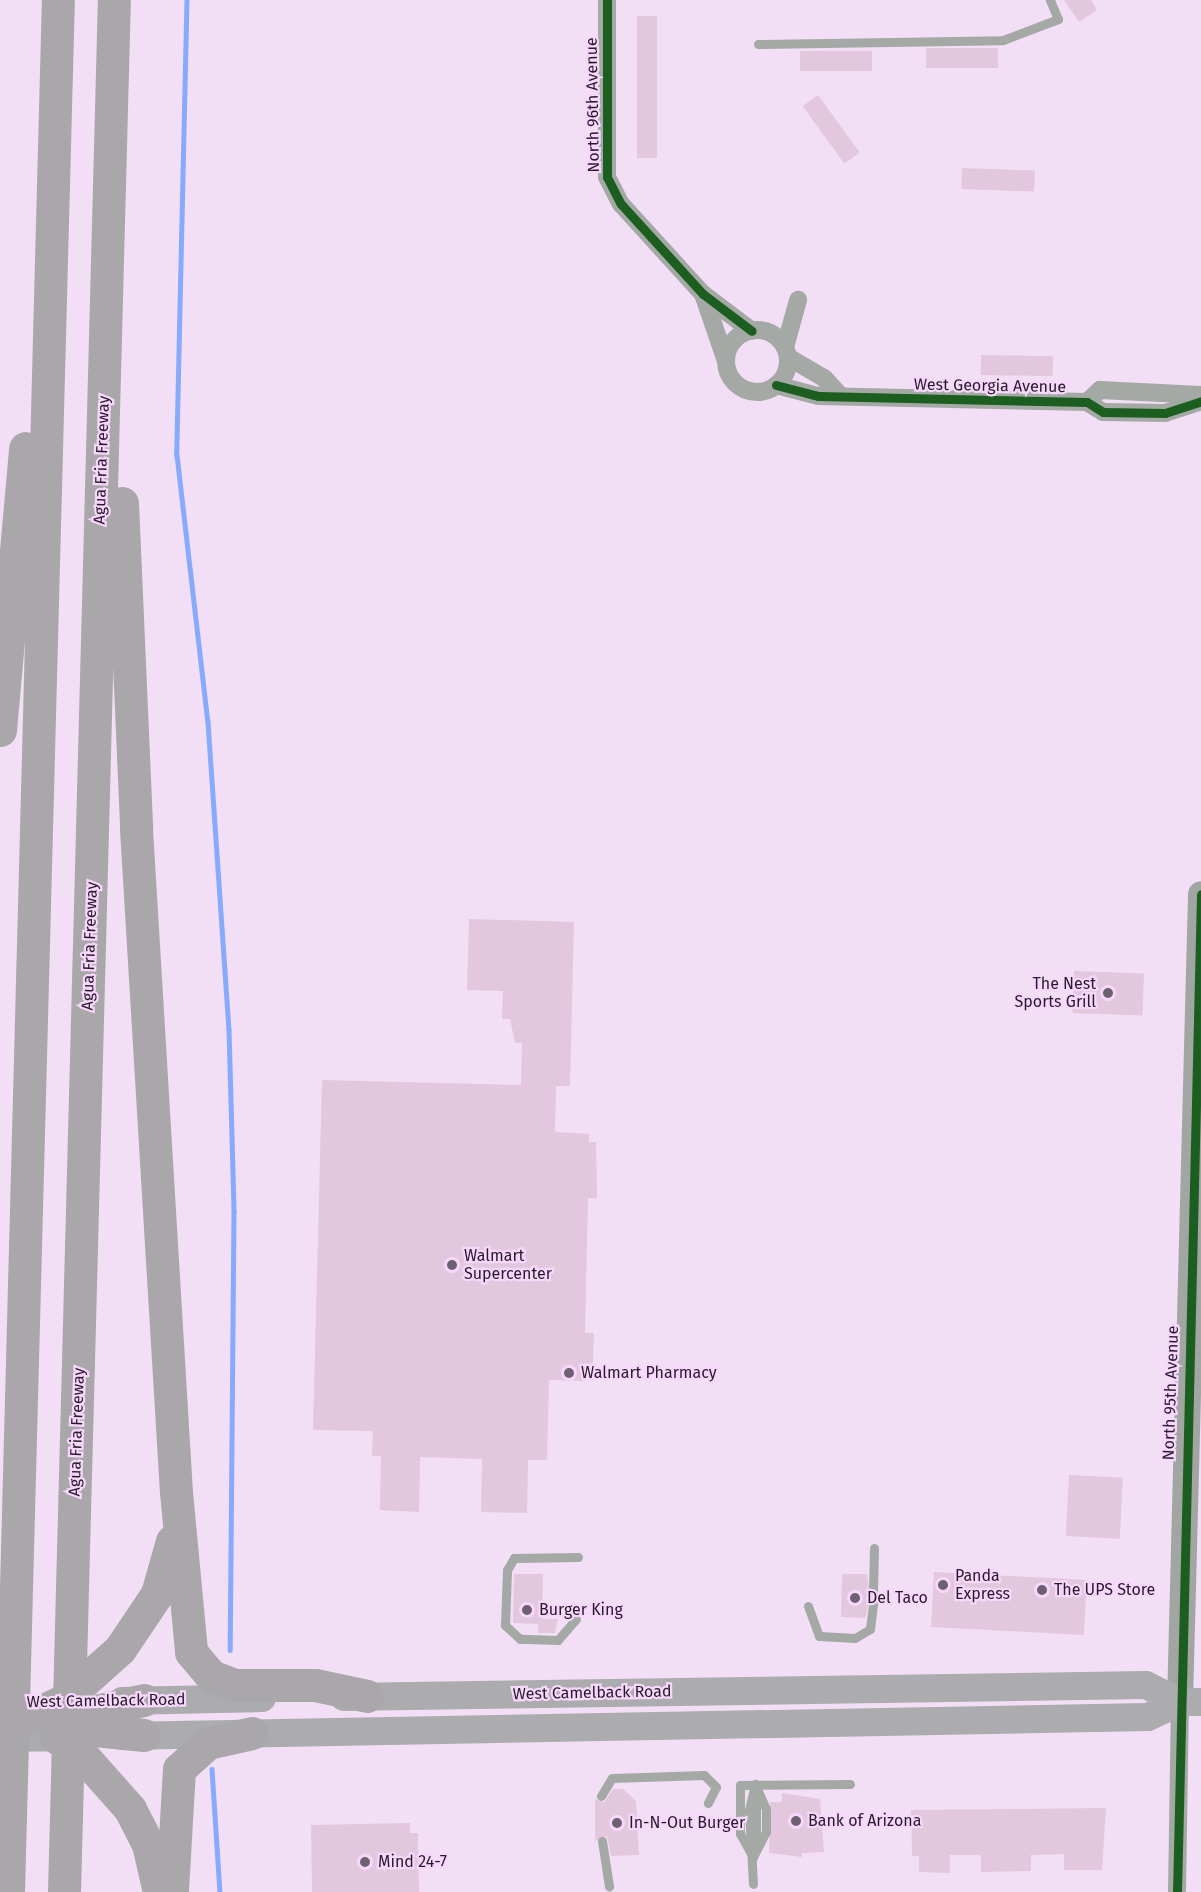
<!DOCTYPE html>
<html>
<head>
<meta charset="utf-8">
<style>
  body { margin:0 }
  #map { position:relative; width:1201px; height:1892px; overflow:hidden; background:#f2dff5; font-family:"Fira Sans",sans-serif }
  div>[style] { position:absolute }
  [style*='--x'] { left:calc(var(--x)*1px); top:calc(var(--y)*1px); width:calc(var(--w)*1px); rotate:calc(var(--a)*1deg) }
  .stream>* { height:4.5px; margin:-2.25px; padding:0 2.25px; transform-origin:2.25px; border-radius:2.25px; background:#88aafb }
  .building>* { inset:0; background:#e2c7dd; transform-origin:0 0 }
  .lane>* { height:9px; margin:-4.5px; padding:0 4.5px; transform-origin:4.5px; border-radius:4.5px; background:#a5a9a5 }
  .street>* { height:18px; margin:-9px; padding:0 9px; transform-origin:9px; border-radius:9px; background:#a5a9a5 }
  .street>.ring { margin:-9px; padding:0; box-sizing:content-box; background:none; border:18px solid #a5a9a5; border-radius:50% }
  .secondary>* { height:26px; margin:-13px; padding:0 13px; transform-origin:13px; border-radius:13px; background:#a2a6a3 }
  .primary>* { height:28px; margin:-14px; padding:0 14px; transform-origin:14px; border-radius:14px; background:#acabad }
  .highway>* { height:33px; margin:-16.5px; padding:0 16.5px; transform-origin:16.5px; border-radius:16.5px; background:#aaa7aa }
  .cycleway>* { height:9px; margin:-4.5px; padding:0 4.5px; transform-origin:4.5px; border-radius:4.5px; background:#1b5e20 }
  .dots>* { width:16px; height:16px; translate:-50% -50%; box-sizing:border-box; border:3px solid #f8d7fd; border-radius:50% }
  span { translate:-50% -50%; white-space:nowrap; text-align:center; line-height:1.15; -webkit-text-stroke:4.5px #f8d7fd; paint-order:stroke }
  .street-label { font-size:16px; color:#261b28 }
  .poi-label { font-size:16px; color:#261b28 }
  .right { translate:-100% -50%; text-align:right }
  .left { translate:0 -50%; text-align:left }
</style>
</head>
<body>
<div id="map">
  <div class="stream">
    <i style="--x:187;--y:0;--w:455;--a:91.3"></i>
    <i style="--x:177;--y:455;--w:269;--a:83.4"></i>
    <i style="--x:208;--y:722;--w:308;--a:86.1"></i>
    <i style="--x:229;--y:1029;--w:183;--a:88.4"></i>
    <i style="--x:234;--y:1212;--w:438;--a:90.5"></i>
    <i style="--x:212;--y:1769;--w:123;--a:86.3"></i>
  </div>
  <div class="building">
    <i style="clip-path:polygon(1064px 0,1091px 0,1097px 10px,1079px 22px)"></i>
    <i style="left:637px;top:16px;width:20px;height:142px"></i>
    <i style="left:926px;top:48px;width:72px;height:20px"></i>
    <i style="left:800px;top:51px;width:72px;height:20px"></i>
    <i style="left:818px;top:95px;width:71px;height:19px;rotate:54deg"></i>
    <i style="left:962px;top:168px;width:73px;height:21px;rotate:2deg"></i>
    <i style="left:981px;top:355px;width:72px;height:20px;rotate:1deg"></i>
    <i style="clip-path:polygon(469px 919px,574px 922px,570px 1086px,556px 1086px,555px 1132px,589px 1134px,589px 1142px,596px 1142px,597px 1198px,588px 1198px,585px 1333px,594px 1333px,593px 1359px,590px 1377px,583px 1381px,549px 1380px,547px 1460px,528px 1460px,527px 1513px,481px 1512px,482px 1459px,420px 1457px,419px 1512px,380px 1510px,381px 1456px,372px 1456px,373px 1431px,313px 1430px,322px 1080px,521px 1085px,522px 1043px,515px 1043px,510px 1019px,502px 1019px,503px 991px,467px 990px)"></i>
    <i style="left:1074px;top:971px;width:70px;height:42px;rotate:2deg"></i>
    <i style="left:1069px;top:1475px;width:54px;height:61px;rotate:3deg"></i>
    <i style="left:934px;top:1572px;width:153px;height:55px;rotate:3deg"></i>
    <i style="clip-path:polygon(514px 1574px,543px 1574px,542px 1619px,558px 1619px,555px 1633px,538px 1633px,538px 1624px,513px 1623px)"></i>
    <i style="clip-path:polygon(842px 1574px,867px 1574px,870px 1598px,865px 1618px,841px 1617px)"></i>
    <i style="clip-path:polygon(613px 1789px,623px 1789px,636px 1801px,639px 1855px,611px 1856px,607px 1836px,595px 1841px,595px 1799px,604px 1802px)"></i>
    <i style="clip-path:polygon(782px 1793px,820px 1799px,824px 1852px,802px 1853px,802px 1857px,769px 1853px,770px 1802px,782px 1802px)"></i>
    <i style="clip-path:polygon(1106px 1808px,1102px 1870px,1064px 1870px,1064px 1854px,1031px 1855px,1031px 1871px,981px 1872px,981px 1855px,950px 1855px,950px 1873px,919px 1872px,919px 1856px,912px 1856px,911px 1810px)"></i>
    <i style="clip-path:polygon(410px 1823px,410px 1833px,418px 1833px,419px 1892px,312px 1892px,311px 1825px)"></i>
  </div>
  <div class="lane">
    <i style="--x:758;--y:44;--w:245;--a:-0.9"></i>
    <i style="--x:1003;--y:40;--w:59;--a:-20.9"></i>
    <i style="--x:1058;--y:19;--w:21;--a:-113"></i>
    <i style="--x:873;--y:1592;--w:44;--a:-88.7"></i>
    <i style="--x:808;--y:1606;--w:32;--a:70"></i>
    <i style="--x:819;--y:1636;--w:36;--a:3"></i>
    <i style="--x:855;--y:1638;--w:17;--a:-31"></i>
    <i style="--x:870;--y:1629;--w:25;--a:-83"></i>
    <i style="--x:576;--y:1619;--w:28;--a:131"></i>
    <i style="--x:558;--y:1640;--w:38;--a:-178"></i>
    <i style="--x:520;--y:1639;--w:21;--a:-137"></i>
    <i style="--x:505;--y:1625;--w:55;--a:-87.9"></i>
    <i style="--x:507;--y:1570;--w:14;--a:-60"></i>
    <i style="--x:514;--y:1558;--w:64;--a:-0.9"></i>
    <i style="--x:601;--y:1796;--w:21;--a:-59"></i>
    <i style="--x:612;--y:1778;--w:92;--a:-1.9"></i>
    <i style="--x:704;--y:1775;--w:17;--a:45"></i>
    <i style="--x:716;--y:1787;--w:18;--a:117"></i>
    <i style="--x:602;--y:1841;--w:46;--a:81.2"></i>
    <i style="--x:756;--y:1844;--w:48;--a:-90"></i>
    <i style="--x:753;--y:1857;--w:26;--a:-119"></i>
    <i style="--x:740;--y:1834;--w:49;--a:-90"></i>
    <i style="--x:740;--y:1785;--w:110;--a:-0.5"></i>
    <i style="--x:753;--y:1857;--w:28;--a:-63"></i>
    <i style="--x:766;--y:1832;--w:23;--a:-90"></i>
    <i style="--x:766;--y:1809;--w:27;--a:-114"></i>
    <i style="--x:753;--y:1884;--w:74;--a:-93.1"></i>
    <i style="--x:749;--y:1810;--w:27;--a:-77"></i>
  </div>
  <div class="street">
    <i style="--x:607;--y:0;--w:177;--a:90"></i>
    <i style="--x:607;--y:177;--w:30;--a:63"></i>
    <i style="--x:621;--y:204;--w:122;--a:47.7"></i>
    <i style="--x:703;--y:294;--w:61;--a:37.1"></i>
    <i style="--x:703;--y:294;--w:71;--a:71.1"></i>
    <i class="ring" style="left:726px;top:330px;width:44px;height:44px"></i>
    <i style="--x:785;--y:347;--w:49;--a:-74.5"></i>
    <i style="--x:788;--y:357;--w:42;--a:30.3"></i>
    <i style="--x:824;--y:378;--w:21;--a:47"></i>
    <i style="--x:776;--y:385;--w:43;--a:14.7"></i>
    <i style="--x:818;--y:396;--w:269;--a:1.3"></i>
    <i style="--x:1087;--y:402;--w:19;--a:32"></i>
    <i style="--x:1103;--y:412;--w:62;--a:0.9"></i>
    <i style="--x:1165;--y:413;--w:38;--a:-18"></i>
    <i style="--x:1087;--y:402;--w:18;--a:-43"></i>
    <i style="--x:1100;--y:390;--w:101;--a:2.8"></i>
    <i style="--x:1177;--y:1892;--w:190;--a:-89.1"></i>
  </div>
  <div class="secondary">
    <i style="--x:1180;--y:1702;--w:808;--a:-88.51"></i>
  </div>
  <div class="primary">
    <i style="--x:344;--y:1697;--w:802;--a:-0.86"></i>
    <i style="--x:1146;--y:1685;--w:38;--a:27"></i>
    <i style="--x:122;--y:1701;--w:140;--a:-1.2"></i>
    <i style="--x:122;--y:1736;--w:1026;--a:-1.06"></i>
    <i style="--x:1148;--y:1717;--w:35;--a:-25"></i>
    <i style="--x:1180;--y:1702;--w:21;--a:0"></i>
    <i style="--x:0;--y:1738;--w:79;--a:-0.7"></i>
  </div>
  <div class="highway">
    <i style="--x:122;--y:503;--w:326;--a:87.5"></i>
    <i style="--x:136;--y:829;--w:664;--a:86.55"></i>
    <i style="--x:176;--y:1492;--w:161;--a:84.6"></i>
    <i style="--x:191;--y:1652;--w:31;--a:50"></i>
    <i style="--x:211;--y:1676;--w:25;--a:21"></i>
    <i style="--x:234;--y:1685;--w:81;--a:0"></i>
    <i style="--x:315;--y:1685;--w:53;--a:11.9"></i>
    <i style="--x:0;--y:730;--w:283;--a:-84.9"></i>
    <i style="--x:49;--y:1717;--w:37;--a:19"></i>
    <i style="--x:84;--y:1729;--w:60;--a:5.7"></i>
    <i style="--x:55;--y:1720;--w:91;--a:-12.7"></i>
    <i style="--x:0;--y:1730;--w:67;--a:-24.7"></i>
    <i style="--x:61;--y:1702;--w:79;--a:-41.9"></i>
    <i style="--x:120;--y:1649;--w:66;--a:-56.1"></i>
    <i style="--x:157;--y:1594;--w:55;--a:-74.2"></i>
    <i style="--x:56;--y:1737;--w:33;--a:35"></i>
    <i style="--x:83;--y:1756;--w:71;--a:48.4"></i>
    <i style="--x:130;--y:1809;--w:39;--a:63"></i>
    <i style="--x:148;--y:1844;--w:49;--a:77.1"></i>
    <i style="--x:172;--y:1890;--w:121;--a:-86.7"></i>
    <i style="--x:179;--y:1769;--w:39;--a:-42"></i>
    <i style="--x:208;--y:1743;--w:45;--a:-12.8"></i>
    <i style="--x:8;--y:1892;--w:1893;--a:-88.49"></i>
    <i style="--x:64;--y:1892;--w:1893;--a:-88.49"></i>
  </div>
  <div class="cycleway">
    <i style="--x:607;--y:0;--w:177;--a:90"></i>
    <i style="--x:607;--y:177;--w:30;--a:63"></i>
    <i style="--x:621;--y:204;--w:122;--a:47.7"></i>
    <i style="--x:703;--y:294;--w:61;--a:37.1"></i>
    <i style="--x:776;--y:385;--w:43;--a:14.7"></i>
    <i style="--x:818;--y:396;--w:269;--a:1.3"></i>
    <i style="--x:1087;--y:402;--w:19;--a:32"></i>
    <i style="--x:1103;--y:412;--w:62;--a:0.9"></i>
    <i style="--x:1165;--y:413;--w:38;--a:-18"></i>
    <i style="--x:1177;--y:1892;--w:998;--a:-88.62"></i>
  </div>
  <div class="dots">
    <i style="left:1108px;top:993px;background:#6d6070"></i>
    <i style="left:452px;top:1265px;background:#6d6070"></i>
    <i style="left:569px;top:1373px;background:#6d6070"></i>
    <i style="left:943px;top:1585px;background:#6d6070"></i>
    <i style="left:1042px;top:1590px;background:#6d6070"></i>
    <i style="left:855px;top:1598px;background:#6d6070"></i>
    <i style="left:527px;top:1610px;background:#6d6070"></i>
    <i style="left:796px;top:1821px;background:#6d6070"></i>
    <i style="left:617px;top:1823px;background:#6d6070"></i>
    <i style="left:365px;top:1862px;background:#6d6070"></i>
  </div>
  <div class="street-label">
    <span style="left:593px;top:105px;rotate:-91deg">North 96th Avenue</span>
    <span style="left:990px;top:386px;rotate:1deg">West Georgia Avenue</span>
    <span style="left:102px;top:460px;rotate:-88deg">Agua Fria Freeway</span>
    <span style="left:90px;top:946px;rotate:-88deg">Agua Fria Freeway</span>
    <span style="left:1171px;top:1393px;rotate:-88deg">North 95th Avenue</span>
    <span style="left:77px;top:1432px;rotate:-88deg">Agua Fria Freeway</span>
    <span style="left:592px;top:1693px;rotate:-1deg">West Camelback Road</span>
    <span style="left:106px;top:1701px;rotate:-1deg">West Camelback Road</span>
  </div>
  <div class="poi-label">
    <span class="right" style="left:1096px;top:993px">The Nest<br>Sports Grill</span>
    <span class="left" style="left:464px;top:1265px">Walmart<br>Supercenter</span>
    <span class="left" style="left:581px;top:1373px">Walmart Pharmacy</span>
    <span class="left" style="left:955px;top:1585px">Panda<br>Express</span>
    <span class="left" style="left:1054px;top:1590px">The UPS Store</span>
    <span class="left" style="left:867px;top:1598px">Del Taco</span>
    <span class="left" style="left:539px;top:1610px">Burger King</span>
    <span class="left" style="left:808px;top:1821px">Bank of Arizona</span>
    <span class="left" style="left:629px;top:1823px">In-N-Out Burger</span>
    <span class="left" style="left:378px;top:1862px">Mind 24-7</span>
  </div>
</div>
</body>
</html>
